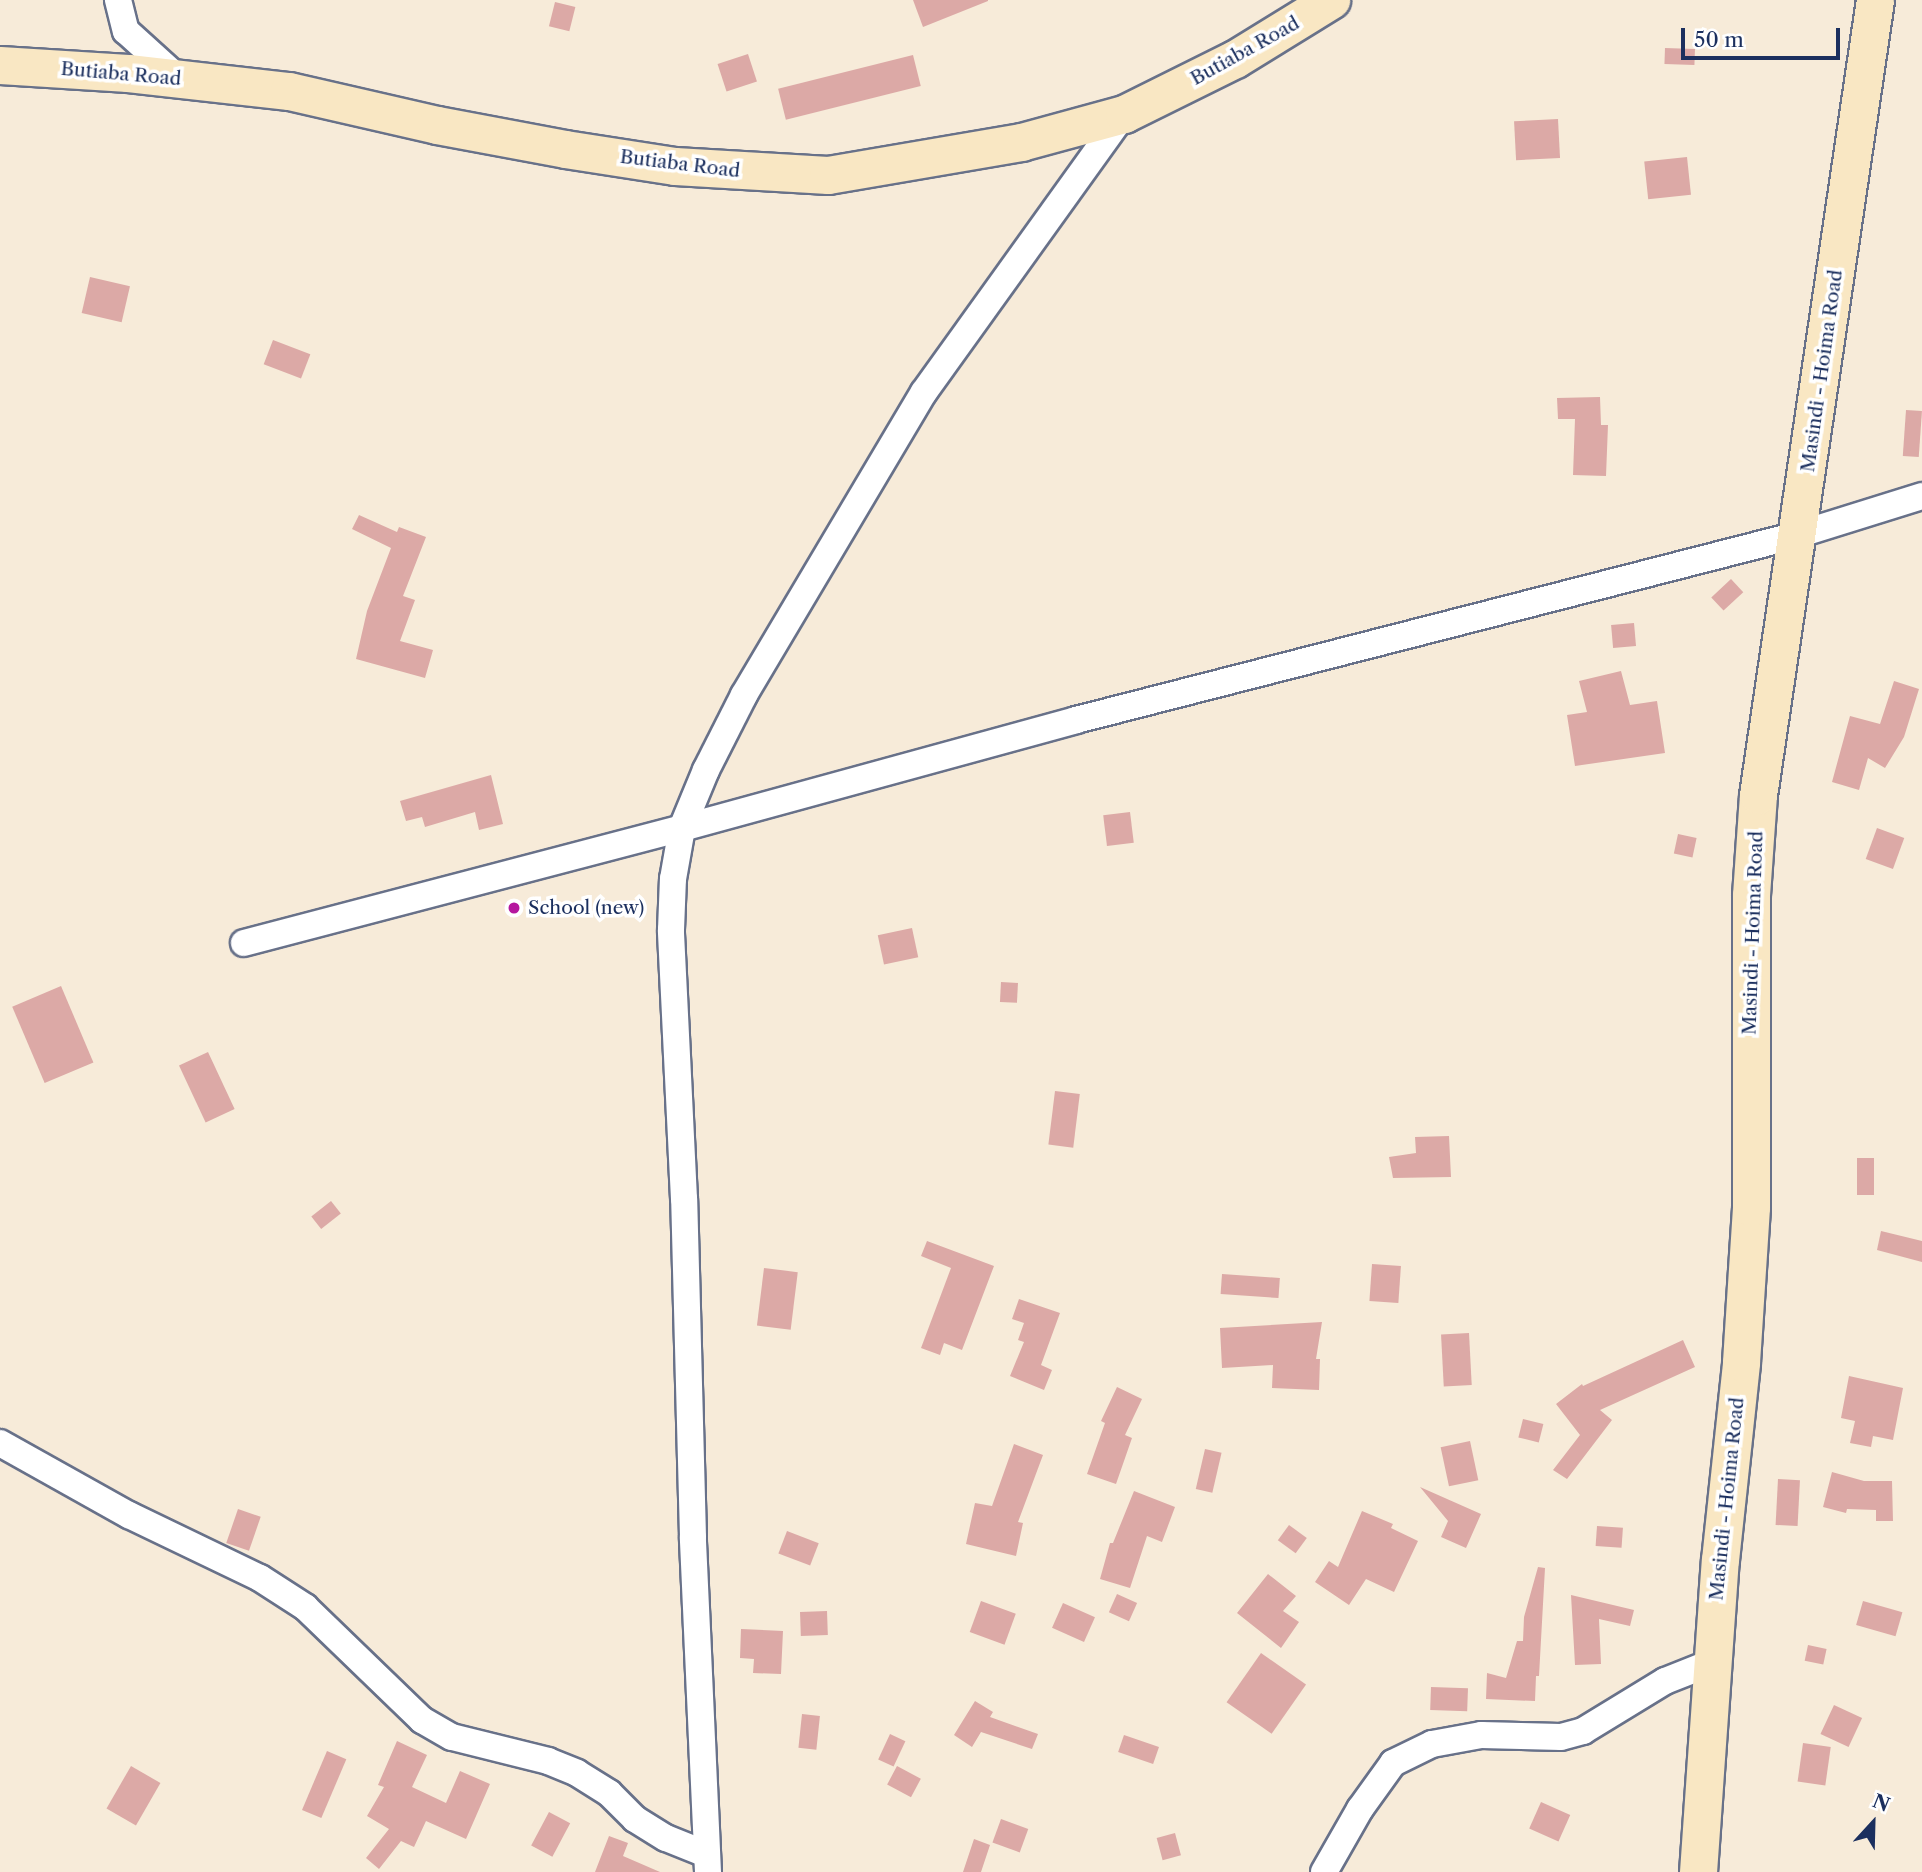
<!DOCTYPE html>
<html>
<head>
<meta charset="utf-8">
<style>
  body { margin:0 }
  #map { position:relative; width:1922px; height:1872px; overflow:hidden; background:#f7ebd9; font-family:"Libre Caslon Text",serif }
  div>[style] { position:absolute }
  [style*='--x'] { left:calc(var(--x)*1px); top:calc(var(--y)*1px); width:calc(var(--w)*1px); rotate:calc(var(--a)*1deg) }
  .building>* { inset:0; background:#dca9a6; transform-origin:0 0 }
  .roads { filter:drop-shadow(2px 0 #687189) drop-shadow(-2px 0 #687189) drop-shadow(0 2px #687189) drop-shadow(0 -2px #687189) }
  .street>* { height:26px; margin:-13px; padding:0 13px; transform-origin:13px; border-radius:13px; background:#fff }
  .secondary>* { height:37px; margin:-18.5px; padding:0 18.5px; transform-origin:18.5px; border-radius:18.5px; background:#f9e7c3 }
  .dots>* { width:19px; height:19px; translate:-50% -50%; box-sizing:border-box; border:4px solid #fff; border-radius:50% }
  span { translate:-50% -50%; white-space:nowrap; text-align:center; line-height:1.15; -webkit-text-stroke:7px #fff; paint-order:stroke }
  .street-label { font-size:19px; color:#1b2f5e }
  .poi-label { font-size:19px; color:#1b2f5e }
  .left { translate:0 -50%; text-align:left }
  .north { position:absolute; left:1838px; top:1788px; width:70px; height:70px; -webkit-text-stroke:5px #fff; paint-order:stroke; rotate:22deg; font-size:19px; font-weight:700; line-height:28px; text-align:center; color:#1b2f5e }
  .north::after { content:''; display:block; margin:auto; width:24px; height:32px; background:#1b2f5e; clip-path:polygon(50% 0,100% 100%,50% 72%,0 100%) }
  .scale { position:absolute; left:1681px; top:28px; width:159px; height:32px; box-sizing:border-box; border:4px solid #1b2f5e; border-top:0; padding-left:9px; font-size:21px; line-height:24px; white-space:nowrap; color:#1b2f5e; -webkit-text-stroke:5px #fff; paint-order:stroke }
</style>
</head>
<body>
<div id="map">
  <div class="building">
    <i style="clip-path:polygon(913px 0,988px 0,988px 1px,923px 27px)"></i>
    <i style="left:555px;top:2px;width:21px;height:25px;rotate:14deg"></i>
    <i style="left:1665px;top:48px;width:30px;height:16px;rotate:2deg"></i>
    <i style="left:748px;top:54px;width:29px;height:32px;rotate:72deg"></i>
    <i style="left:913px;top:55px;width:32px;height:139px;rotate:76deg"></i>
    <i style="left:1558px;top:119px;width:39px;height:44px;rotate:87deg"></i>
    <i style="left:1687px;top:157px;width:38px;height:43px;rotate:84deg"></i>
    <i style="left:90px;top:277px;width:41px;height:37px;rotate:13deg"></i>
    <i style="left:273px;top:340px;width:40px;height:26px;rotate:21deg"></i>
    <i style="clip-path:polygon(1600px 397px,1601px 425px,1608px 425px,1606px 476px,1573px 475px,1575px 419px,1558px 419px,1557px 398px)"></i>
    <i style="left:1906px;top:410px;width:16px;height:46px;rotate:4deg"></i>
    <i style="clip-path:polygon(359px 515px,397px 532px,399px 527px,426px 537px,403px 596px,415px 600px,400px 641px,433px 650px,425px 678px,356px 659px,367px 611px,391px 548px,352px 529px)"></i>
    <i style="left:1731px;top:579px;width:18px;height:27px;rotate:47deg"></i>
    <i style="left:1634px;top:623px;width:23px;height:23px;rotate:85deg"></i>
    <i style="clip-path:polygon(1621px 671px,1630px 705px,1657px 701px,1665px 753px,1575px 766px,1567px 715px,1587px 712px,1579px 681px)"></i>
    <i style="clip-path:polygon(1894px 681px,1919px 689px,1904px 737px,1885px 768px,1868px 758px,1859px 790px,1832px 782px,1850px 716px,1880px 724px)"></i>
    <i style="clip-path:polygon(491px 775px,503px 824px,479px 830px,475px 812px,425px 827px,422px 817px,406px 821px,400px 801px)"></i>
    <i style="left:1130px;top:812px;width:31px;height:27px;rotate:83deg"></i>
    <i style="left:1877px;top:828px;width:29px;height:33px;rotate:20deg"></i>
    <i style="left:1678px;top:834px;width:19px;height:20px;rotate:12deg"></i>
    <i style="left:912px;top:928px;width:30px;height:35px;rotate:78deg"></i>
    <i style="left:1001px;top:982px;width:17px;height:20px;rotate:3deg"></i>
    <i style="left:61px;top:986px;width:83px;height:53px;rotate:67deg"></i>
    <i style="left:208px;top:1052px;width:63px;height:32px;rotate:65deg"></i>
    <i style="left:1055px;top:1091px;width:25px;height:54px;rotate:7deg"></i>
    <i style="clip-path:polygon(1449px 1136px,1451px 1177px,1393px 1178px,1389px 1157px,1416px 1153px,1415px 1137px)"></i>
    <i style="left:1857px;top:1158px;width:17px;height:37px"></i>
    <i style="left:331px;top:1201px;width:16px;height:25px;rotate:52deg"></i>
    <i style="clip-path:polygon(1881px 1231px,1922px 1241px,1922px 1262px,1877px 1250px)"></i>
    <i style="clip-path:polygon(927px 1241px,994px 1266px,962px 1350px,944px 1343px,940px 1355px,921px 1348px,951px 1268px,921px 1256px)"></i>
    <i style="left:1372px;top:1264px;width:29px;height:37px;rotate:4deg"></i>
    <i style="left:764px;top:1268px;width:34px;height:58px;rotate:7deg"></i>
    <i style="left:1222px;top:1274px;width:58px;height:20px;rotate:4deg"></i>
    <i style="clip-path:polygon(1019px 1299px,1060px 1313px,1041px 1365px,1052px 1370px,1044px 1390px,1010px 1376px,1024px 1342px,1018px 1340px,1024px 1323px,1012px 1319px)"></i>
    <i style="clip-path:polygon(1322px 1322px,1316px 1359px,1320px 1359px,1319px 1390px,1272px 1388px,1273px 1365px,1222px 1368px,1220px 1328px)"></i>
    <i style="left:1469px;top:1333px;width:52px;height:28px;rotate:87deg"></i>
    <i style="clip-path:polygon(1683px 1340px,1695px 1367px,1600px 1410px,1612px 1420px,1567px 1479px,1553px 1470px,1580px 1435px,1556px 1404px,1582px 1384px,1583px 1386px)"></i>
    <i style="clip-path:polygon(1849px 1376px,1903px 1388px,1893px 1440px,1873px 1436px,1871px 1447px,1850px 1443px,1855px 1421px,1841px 1418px)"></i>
    <i style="clip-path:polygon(1117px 1387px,1142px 1399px,1125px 1435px,1132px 1438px,1116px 1484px,1087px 1474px,1105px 1423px,1101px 1421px)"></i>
    <i style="left:1523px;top:1419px;width:21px;height:19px;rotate:14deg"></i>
    <i style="left:1470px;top:1441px;width:40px;height:30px;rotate:78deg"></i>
    <i style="clip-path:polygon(1014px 1444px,1043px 1455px,1018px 1522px,1023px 1523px,1016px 1556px,966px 1544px,975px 1503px,992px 1506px)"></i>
    <i style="left:1205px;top:1449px;width:17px;height:41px;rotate:13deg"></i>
    <i style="clip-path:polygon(1832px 1472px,1864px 1481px,1892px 1481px,1893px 1521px,1876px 1521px,1876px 1510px,1847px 1509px,1846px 1513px,1823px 1507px)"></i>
    <i style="left:1778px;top:1479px;width:22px;height:46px;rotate:3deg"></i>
    <i style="clip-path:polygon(1420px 1487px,1481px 1514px,1466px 1548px,1441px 1537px,1448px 1521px)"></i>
    <i style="clip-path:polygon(1134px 1491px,1175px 1507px,1162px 1542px,1147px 1536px,1130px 1588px,1100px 1579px,1110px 1543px,1113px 1543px)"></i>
    <i style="left:238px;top:1509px;width:24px;height:36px;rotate:19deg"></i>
    <i style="clip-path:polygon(1362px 1511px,1393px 1524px,1391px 1528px,1418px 1541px,1394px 1592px,1366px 1579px,1349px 1605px,1315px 1582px,1329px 1561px,1338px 1567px)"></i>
    <i style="left:1289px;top:1525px;width:22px;height:19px;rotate:36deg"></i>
    <i style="left:1597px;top:1526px;width:26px;height:20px;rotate:4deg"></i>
    <i style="left:787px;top:1531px;width:34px;height:24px;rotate:21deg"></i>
    <i style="clip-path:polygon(1538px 1567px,1545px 1568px,1539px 1676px,1536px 1676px,1535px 1701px,1486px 1699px,1487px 1673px,1506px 1678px,1517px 1641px,1523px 1641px,1524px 1617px)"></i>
    <i style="clip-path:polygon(1268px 1574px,1296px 1596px,1283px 1611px,1299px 1622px,1281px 1648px,1237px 1613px)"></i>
    <i style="left:1117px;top:1594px;width:22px;height:20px;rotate:24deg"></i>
    <i style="clip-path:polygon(1571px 1595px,1634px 1610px,1630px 1626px,1599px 1619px,1601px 1664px,1575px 1665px)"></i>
    <i style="left:981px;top:1601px;width:37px;height:33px;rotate:20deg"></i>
    <i style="left:1863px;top:1601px;width:41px;height:25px;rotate:16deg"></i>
    <i style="left:1063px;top:1603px;width:35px;height:27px;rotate:24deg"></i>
    <i style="left:827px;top:1611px;width:24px;height:27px;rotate:88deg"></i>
    <i style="clip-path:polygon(741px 1629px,783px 1631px,781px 1674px,753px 1673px,754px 1659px,740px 1658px)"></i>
    <i style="left:1808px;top:1645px;width:19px;height:16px;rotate:12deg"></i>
    <i style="left:1261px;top:1653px;width:55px;height:60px;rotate:35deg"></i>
    <i style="left:1431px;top:1687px;width:37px;height:23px;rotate:2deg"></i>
    <i style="clip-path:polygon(975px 1701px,993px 1712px,990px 1717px,1038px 1734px,1032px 1749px,981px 1732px,972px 1747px,954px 1735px)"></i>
    <i style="left:1834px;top:1705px;width:31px;height:32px;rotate:25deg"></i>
    <i style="left:802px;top:1714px;width:18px;height:34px;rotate:6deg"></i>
    <i style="left:890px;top:1734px;width:17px;height:28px;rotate:25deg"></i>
    <i style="left:1124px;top:1735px;width:37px;height:18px;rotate:19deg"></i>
    <i style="clip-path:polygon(397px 1741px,427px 1755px,412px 1787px,446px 1803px,460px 1771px,490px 1784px,466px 1839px,426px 1821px,414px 1847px,401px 1841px,379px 1869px,366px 1858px,389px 1829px,367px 1816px,384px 1787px,378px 1785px)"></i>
    <i style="left:1803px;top:1743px;width:28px;height:39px;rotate:8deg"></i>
    <i style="left:327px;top:1751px;width:21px;height:64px;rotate:23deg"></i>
    <i style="left:131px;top:1766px;width:34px;height:49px;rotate:30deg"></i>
    <i style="left:897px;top:1766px;width:27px;height:21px;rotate:28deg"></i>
    <i style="left:1541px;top:1802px;width:32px;height:29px;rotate:24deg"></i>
    <i style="left:549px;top:1812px;width:24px;height:38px;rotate:28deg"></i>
    <i style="left:1001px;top:1819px;width:29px;height:25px;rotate:20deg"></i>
    <i style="left:1175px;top:1833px;width:23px;height:19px;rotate:75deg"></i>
    <i style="clip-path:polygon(609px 1836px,628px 1843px,623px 1856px,660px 1872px,595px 1872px)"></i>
    <i style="clip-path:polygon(974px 1839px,990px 1845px,981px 1872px,963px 1872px)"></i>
  </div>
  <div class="roads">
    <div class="street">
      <i style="--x:118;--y:0;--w:32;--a:76"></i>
      <i style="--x:126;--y:31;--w:70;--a:42.1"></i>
      <i style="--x:244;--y:943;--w:453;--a:-14.7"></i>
      <i style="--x:682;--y:828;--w:409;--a:-15.3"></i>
      <i style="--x:1076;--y:720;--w:744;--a:-14.39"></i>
      <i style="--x:1797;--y:535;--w:131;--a:-17.3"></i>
      <i style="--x:0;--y:1443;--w:148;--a:29.2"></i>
      <i style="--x:129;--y:1515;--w:145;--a:25.7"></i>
      <i style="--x:260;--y:1578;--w:54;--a:32.8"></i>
      <i style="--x:305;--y:1607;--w:163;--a:44"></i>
      <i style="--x:422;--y:1720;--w:34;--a:30"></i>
      <i style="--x:452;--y:1737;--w:99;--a:14"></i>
      <i style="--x:548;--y:1761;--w:31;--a:22"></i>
      <i style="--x:577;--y:1773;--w:38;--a:32"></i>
      <i style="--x:609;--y:1793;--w:37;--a:45"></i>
      <i style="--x:635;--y:1819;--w:36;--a:32"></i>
      <i style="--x:666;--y:1838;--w:43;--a:21.8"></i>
      <i style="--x:708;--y:1872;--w:335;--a:-92.6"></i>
      <i style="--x:693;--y:1537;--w:338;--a:-91.5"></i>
      <i style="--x:684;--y:1199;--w:269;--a:-92.8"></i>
      <i style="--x:671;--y:930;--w:51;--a:-87.8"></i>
      <i style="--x:673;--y:879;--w:52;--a:-80"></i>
      <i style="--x:682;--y:828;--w:63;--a:-67.5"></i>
      <i style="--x:706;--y:770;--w:84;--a:-63.1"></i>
      <i style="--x:744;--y:695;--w:352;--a:-59.3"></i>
      <i style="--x:924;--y:392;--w:342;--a:-54.3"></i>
      <i style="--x:1324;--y:1872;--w:73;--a:-60.3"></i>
      <i style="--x:1360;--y:1809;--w:57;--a:-54.3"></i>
      <i style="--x:1393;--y:1763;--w:43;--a:-26"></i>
      <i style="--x:1432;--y:1744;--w:50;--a:-10.4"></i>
      <i style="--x:1481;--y:1735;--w:80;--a:1.4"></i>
      <i style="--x:1561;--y:1737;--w:23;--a:-15"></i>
      <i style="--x:1583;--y:1731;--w:96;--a:-31.4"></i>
      <i style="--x:1665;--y:1681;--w:52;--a:-21.6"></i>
    </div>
    <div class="secondary">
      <i style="--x:0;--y:65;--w:128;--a:3.6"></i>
      <i style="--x:128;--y:73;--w:162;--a:6.4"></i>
      <i style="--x:289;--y:91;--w:152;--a:12.9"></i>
      <i style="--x:437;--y:125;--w:130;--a:10.6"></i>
      <i style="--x:565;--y:149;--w:111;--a:8.8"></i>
      <i style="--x:675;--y:166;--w:153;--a:3.4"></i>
      <i style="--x:828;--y:175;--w:196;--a:-9.7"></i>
      <i style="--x:1021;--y:142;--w:107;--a:-15.2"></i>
      <i style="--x:1124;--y:114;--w:124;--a:-26.4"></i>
      <i style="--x:1235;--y:59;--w:113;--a:-31.6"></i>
      <i style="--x:1698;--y:1872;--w:313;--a:-86"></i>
      <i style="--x:1720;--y:1560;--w:199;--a:-83.9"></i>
      <i style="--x:1741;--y:1362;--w:155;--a:-86.3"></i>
      <i style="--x:1751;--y:1207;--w:312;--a:-90"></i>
      <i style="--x:1751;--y:895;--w:100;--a:-86"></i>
      <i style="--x:1758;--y:795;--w:804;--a:-81.63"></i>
    </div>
  </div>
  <div class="dots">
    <i style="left:514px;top:908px;background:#b5179e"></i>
  </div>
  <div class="street-label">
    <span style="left:1245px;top:51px;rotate:-29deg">Butiaba Road</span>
    <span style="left:121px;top:74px;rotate:5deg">Butiaba Road</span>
    <span style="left:680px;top:164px;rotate:7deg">Butiaba Road</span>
    <span style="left:1822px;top:371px;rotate:-82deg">Masindi - Hoima Road</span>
    <span style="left:1753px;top:933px;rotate:-88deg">Masindi - Hoima Road</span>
    <span style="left:1727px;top:1499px;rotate:-84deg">Masindi - Hoima Road</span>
  </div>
  <div class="poi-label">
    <span class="left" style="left:528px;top:908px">School (new)</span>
  </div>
  <div class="north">N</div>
  <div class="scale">50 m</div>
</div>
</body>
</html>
